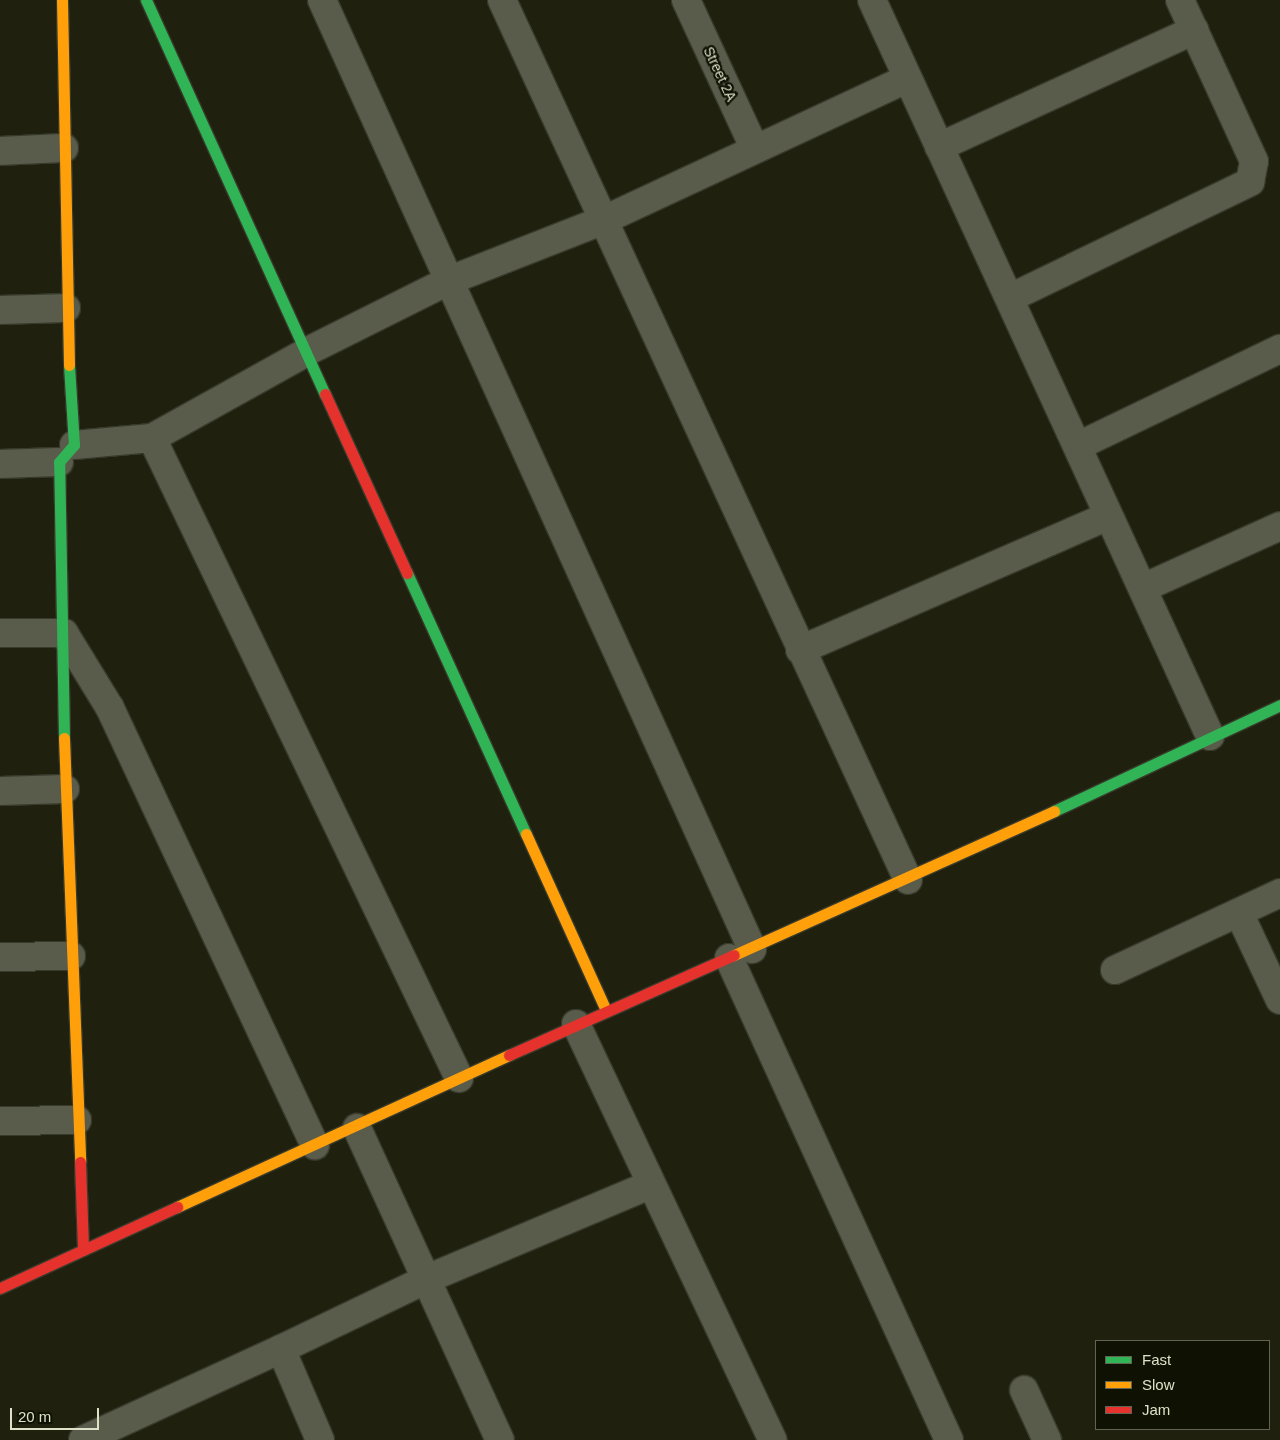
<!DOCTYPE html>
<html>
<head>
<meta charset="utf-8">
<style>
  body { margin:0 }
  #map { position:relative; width:1280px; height:1440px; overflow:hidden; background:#1f210e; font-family:Arial,sans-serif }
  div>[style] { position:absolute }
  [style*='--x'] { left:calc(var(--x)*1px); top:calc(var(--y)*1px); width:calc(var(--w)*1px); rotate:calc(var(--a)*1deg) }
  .roads { filter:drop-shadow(1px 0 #383a2c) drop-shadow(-1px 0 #383a2c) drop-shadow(0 1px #383a2c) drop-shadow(0 -1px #383a2c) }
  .street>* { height:28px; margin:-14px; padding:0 14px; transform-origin:14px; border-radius:14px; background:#5a5c4b }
  .fast>* { height:11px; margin:-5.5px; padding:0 5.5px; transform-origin:5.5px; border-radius:5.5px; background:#30b455 }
  .slow>* { height:11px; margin:-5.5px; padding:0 5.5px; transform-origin:5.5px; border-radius:5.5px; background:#ff9f0a }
  .jam>* { height:11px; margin:-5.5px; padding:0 5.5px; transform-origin:5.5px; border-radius:5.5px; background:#e5322d }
  span { translate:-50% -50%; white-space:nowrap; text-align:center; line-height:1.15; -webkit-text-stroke:4.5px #0f1102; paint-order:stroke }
  .street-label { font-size:14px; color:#dce1c8 }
  .legend { position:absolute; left:1095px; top:1340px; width:175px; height:90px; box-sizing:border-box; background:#0f1102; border:1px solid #616451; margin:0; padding:6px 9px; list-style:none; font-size:15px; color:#dce1c8 }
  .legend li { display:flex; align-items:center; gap:10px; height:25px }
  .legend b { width:25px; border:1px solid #616451 }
  .scale { position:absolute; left:10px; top:1408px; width:89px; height:22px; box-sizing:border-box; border:2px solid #dce1c8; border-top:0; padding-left:6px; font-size:15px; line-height:18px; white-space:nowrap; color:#dce1c8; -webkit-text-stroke:4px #0f1102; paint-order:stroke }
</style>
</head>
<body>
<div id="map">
  <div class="roads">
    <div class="street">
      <i style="--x:322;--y:0;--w:1042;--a:65.62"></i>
      <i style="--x:502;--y:0;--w:969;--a:65.23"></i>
      <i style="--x:686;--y:0;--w:162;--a:65.2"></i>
      <i style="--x:872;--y:0;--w:810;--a:65.33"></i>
      <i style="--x:939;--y:147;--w:281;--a:-24.6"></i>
      <i style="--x:0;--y:151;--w:64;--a:-2.7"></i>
      <i style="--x:1010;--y:298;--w:267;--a:-25.8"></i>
      <i style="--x:1250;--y:182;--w:21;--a:-79"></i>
      <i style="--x:1254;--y:161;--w:177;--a:-114.7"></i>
      <i style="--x:0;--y:310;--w:66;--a:-1.7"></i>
      <i style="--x:152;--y:438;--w:710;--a:64.37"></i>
      <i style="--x:74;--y:445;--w:78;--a:-5.1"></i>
      <i style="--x:152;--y:438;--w:179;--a:-29.1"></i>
      <i style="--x:308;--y:351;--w:157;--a:-26.6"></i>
      <i style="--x:448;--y:281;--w:168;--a:-21.4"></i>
      <i style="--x:604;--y:220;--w:333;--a:-25"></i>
      <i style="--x:1078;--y:446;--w:224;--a:-25.7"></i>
      <i style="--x:0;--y:464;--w:59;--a:-1.9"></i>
      <i style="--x:1143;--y:588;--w:150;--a:-24.3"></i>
      <i style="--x:0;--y:633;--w:64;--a:0"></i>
      <i style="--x:64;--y:633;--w:88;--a:58.5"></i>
      <i style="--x:110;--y:708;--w:483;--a:64.9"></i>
      <i style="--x:800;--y:650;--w:336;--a:-23.5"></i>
      <i style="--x:0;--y:791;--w:65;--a:-1.8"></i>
      <i style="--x:1239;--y:913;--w:96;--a:64.8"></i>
      <i style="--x:0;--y:957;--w:71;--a:-0.8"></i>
      <i style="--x:729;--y:958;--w:530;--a:65.47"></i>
      <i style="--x:1115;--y:970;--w:182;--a:-25"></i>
      <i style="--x:576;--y:1024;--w:460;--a:64.7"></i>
      <i style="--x:0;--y:1121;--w:77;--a:-0.7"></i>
      <i style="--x:357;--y:1128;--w:343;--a:65.4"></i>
      <i style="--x:1024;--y:1390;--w:55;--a:65.3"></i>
      <i style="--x:83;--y:1440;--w:218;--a:-24.7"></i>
      <i style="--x:320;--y:1440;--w:99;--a:-113.2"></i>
      <i style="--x:281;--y:1349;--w:162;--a:-25.6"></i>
      <i style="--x:427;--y:1279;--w:242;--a:-22.9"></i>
    </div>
    <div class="fast">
      <i style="--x:146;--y:0;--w:433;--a:65.6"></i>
      <i style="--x:407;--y:573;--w:287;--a:65.5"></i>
      <i style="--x:64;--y:738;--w:276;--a:-91"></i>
      <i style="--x:59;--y:462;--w:23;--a:-49"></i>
      <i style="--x:74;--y:445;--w:80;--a:-93.6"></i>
      <i style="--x:1054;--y:811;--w:250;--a:-25.1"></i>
    </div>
    <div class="slow">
      <i style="--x:62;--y:0;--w:365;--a:88.9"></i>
      <i style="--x:64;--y:738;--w:424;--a:87.8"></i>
      <i style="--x:526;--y:834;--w:193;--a:65.6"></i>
      <i style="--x:734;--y:955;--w:351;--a:-24.2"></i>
      <i style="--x:177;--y:1207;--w:365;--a:-24.6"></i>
    </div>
    <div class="jam">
      <i style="--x:325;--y:394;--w:197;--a:65.4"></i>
      <i style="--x:509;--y:1055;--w:246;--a:-24"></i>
      <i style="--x:80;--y:1162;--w:88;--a:88"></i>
      <i style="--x:0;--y:1288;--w:195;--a:-24.6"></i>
    </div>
  </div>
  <div class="street-label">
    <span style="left:720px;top:74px;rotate:65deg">Street 2A</span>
  </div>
  <ul class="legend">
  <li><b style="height:6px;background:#30b455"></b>Fast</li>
  <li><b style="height:6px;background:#ff9f0a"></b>Slow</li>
  <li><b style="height:6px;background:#e5322d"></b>Jam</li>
  </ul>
  <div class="scale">20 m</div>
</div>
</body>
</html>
